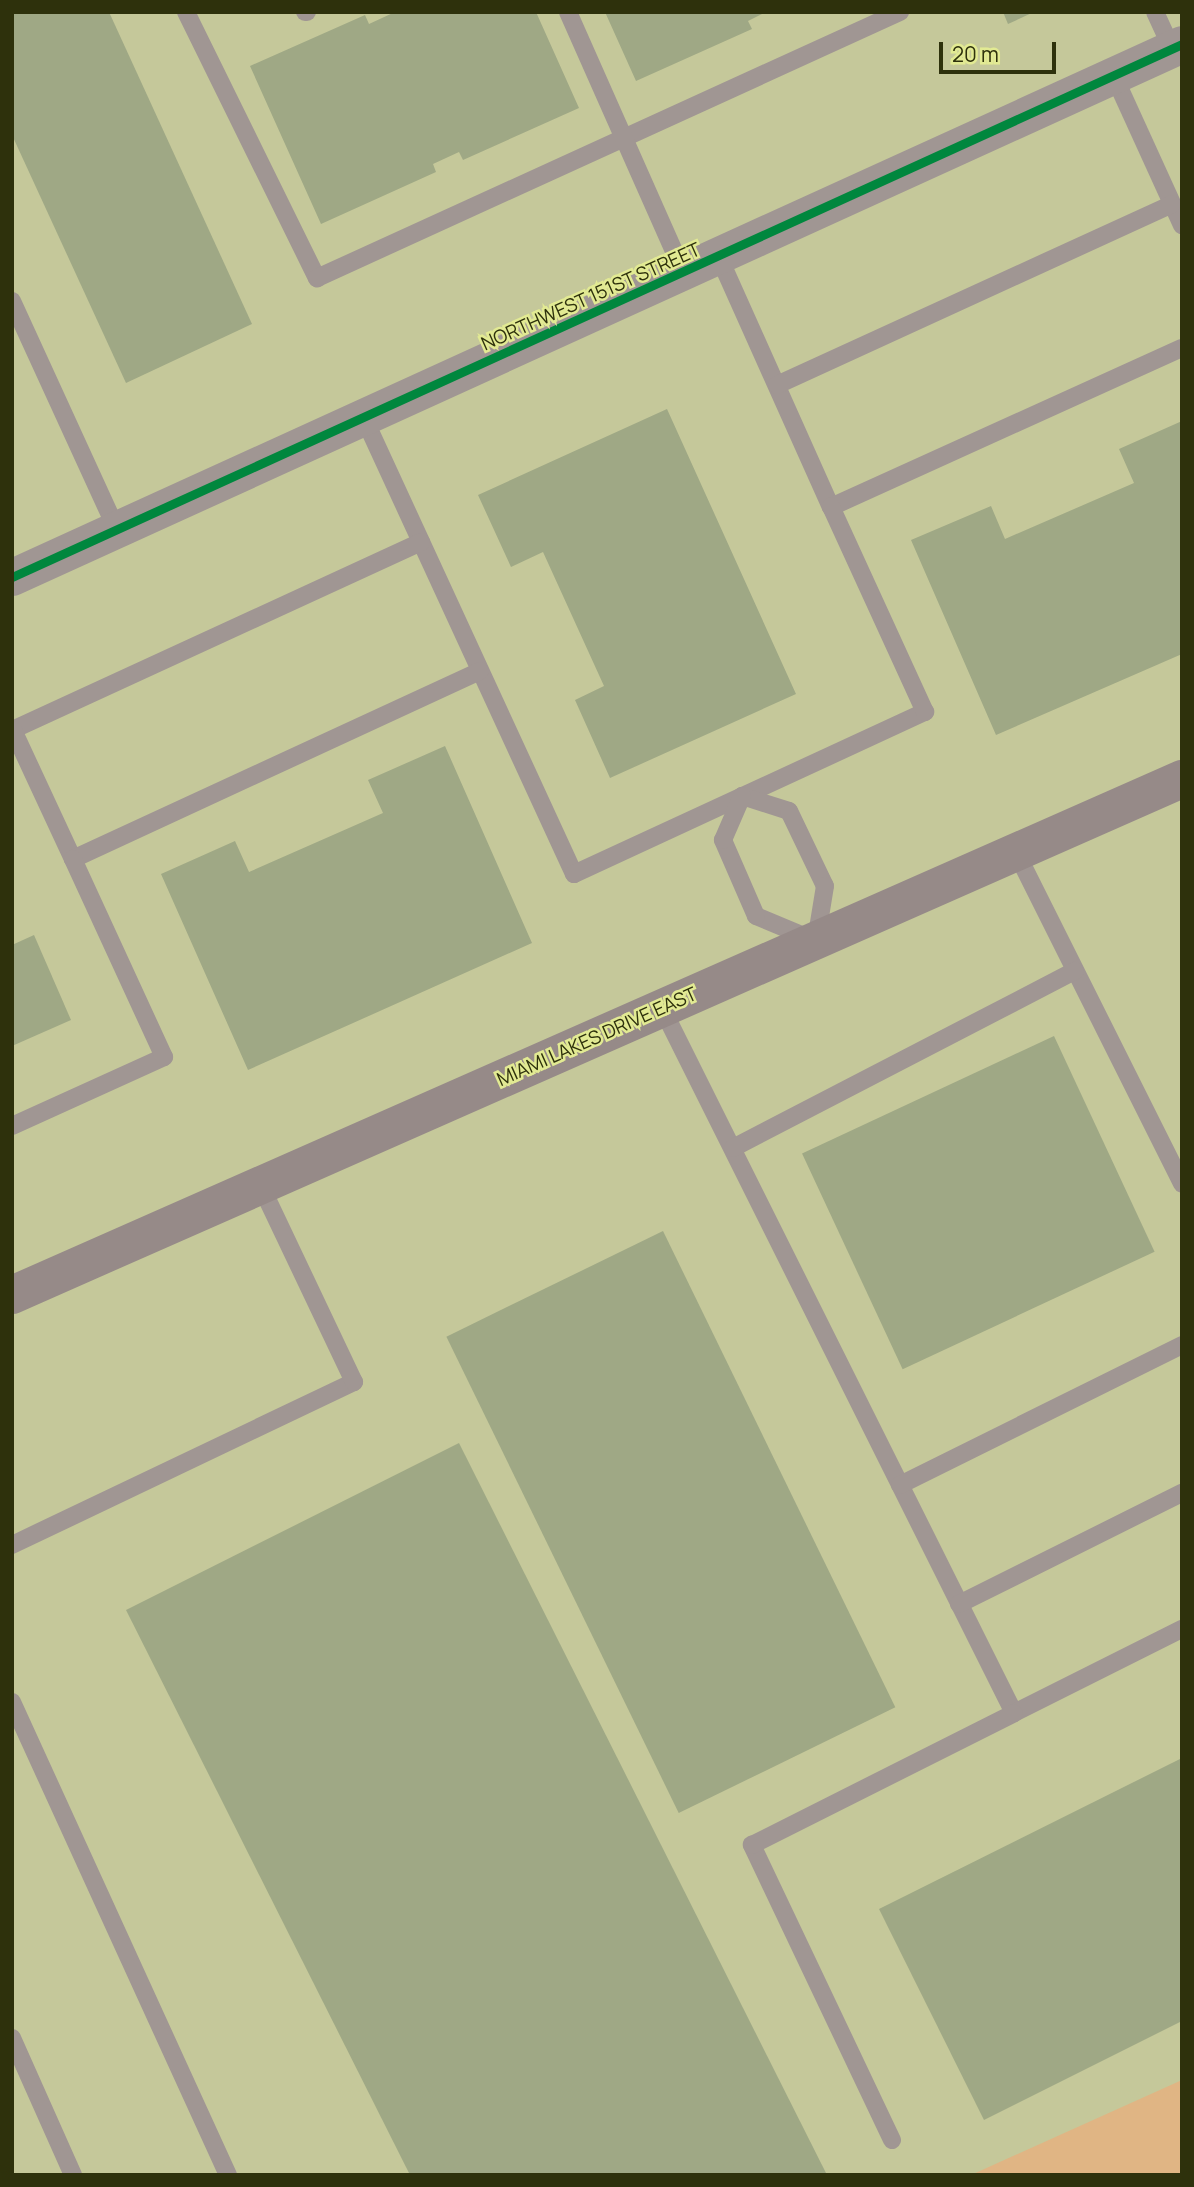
<!DOCTYPE html>
<html>
<head>
<meta charset="utf-8">
<style>
  body { margin:0 }
  #map { position:relative; width:1194px; height:2187px; overflow:hidden; background:#c5c89a; font-family:Manrope,sans-serif }
  div>[style] { position:absolute }
  [style*='--x'] { left:calc(var(--x)*1px); top:calc(var(--y)*1px); width:calc(var(--w)*1px); rotate:calc(var(--a)*1deg) }
  .green>* { inset:0; background:#e0b584 }
  .building>* { inset:0; background:#9fa885; transform-origin:0 0 }
  .service>* { height:18px; margin:-9px; padding:0 9px; transform-origin:9px; border-radius:9px; background:#a09693 }
  .minor>* { height:37px; margin:-18.5px; padding:0 18.5px; transform-origin:18.5px; border-radius:18.5px; background:#a09693 }
  .secondary>* { height:38px; margin:-19px; padding:0 19px; transform-origin:19px; border-radius:19px; background:#968a88 }
  .cycleway>* { height:9px; margin:-4.5px; padding:0 4.5px; transform-origin:4.5px; border-radius:4.5px; background:#00873e }
  span { translate:-50% -50%; white-space:nowrap; text-align:center; line-height:1.15; -webkit-text-stroke:5px #e2ea93; paint-order:stroke }
  .street-label { font-size:19px; color:#2e310c }
  .frame { position:absolute; inset:0; border:14px solid #2e310c; pointer-events:none }
  .scale { position:absolute; left:939px; top:42px; width:117px; height:32px; box-sizing:border-box; border:4px solid #2e310c; border-top:0; padding-left:9px; font-size:21px; line-height:24px; white-space:nowrap; color:#2e310c; -webkit-text-stroke:5px #e2ea93; paint-order:stroke }
</style>
</head>
<body>
<div id="map">
  <div class="green">
    <i style="clip-path:polygon(1182px 2080px,1182px 2175px,971px 2175px)"></i>
  </div>
  <div class="building">
    <i style="clip-path:polygon(12px 12px,109px 12px,252px 324px,126px 383px,12px 135px)"></i>
    <i style="clip-path:polygon(395px 12px,536px 12px,579px 108px,463px 160px,459px 152px,433px 164px,436px 172px,321px 224px,250px 66px,365px 15px,369px 24px)"></i>
    <i style="clip-path:polygon(605px 12px,766px 12px,748px 21px,752px 29px,636px 81px)"></i>
    <i style="clip-path:polygon(1003px 12px,1034px 12px,1008px 24px)"></i>
    <i style="clip-path:polygon(667px 409px,796px 694px,610px 778px,575px 700px,604px 686px,543px 552px,511px 567px,478px 495px)"></i>
    <i style="clip-path:polygon(1182px 421px,1182px 654px,996px 735px,911px 540px,991px 506px,1005px 539px,1134px 483px,1119px 449px)"></i>
    <i style="clip-path:polygon(445px 746px,532px 943px,248px 1070px,161px 874px,235px 841px,249px 872px,383px 813px,368px 780px)"></i>
    <i style="clip-path:polygon(34px 935px,71px 1020px,12px 1046px,12px 945px)"></i>
    <i style="left:1054px;top:1036px;width:238px;height:278px;rotate:65deg"></i>
    <i style="left:663px;top:1231px;width:530px;height:241px;rotate:64deg"></i>
    <i style="clip-path:polygon(459px 1443px,827px 2175px,410px 2175px,126px 1610px)"></i>
    <i style="clip-path:polygon(1182px 1758px,1182px 2021px,984px 2120px,879px 1909px)"></i>
  </div>
  <div class="service">
    <i style="--x:186;--y:12;--w:297;--a:63.8"></i>
    <i style="--x:317;--y:278;--w:641;--a:-24.53"></i>
    <i style="--x:305;--y:12;--w:2;--a:0"></i>
    <i style="--x:568;--y:12;--w:287;--a:66.1"></i>
    <i style="--x:1155;--y:12;--w:41;--a:65.3"></i>
    <i style="--x:1114;--y:76;--w:164;--a:65.5"></i>
    <i style="--x:719;--y:257;--w:274;--a:65.9"></i>
    <i style="--x:831;--y:507;--w:385;--a:-24.4"></i>
    <i style="--x:12;--y:301;--w:252;--a:65.4"></i>
    <i style="--x:777;--y:385;--w:434;--a:-24.6"></i>
    <i style="--x:364;--y:418;--w:502;--a:65.27"></i>
    <i style="--x:574;--y:874;--w:387;--a:-24.8"></i>
    <i style="--x:925;--y:712;--w:226;--a:-114.6"></i>
    <i style="--x:421;--y:542;--w:449;--a:155.3"></i>
    <i style="--x:13;--y:730;--w:142;--a:65.1"></i>
    <i style="--x:73;--y:859;--w:448;--a:-24.8"></i>
    <i style="--x:742;--y:796;--w:49;--a:17.7"></i>
    <i style="--x:789;--y:811;--w:83;--a:64.4"></i>
    <i style="--x:825;--y:886;--w:56;--a:99.3"></i>
    <i style="--x:816;--y:941;--w:65;--a:-157.4"></i>
    <i style="--x:756;--y:916;--w:83;--a:-113.5"></i>
    <i style="--x:723;--y:840;--w:48;--a:-66.6"></i>
    <i style="--x:1016;--y:852;--w:371;--a:63.4"></i>
    <i style="--x:662;--y:1008;--w:788;--a:63.47"></i>
    <i style="--x:1014;--y:1713;--w:188;--a:-26.6"></i>
    <i style="--x:12;--y:1126;--w:167;--a:-24.4"></i>
    <i style="--x:164;--y:1057;--w:218;--a:-114.7"></i>
    <i style="--x:733;--y:1148;--w:385;--a:-27.4"></i>
    <i style="--x:900;--y:1485;--w:315;--a:-26.4"></i>
    <i style="--x:12;--y:1545;--w:379;--a:-25.5"></i>
    <i style="--x:354;--y:1382;--w:217;--a:-115.4"></i>
    <i style="--x:959;--y:1604;--w:249;--a:-26.5"></i>
    <i style="--x:12;--y:1702;--w:520;--a:65.46"></i>
    <i style="--x:12;--y:2038;--w:150;--a:66"></i>
    <i style="--x:892;--y:2140;--w:327;--a:-115.4"></i>
    <i style="--x:752;--y:1845;--w:293;--a:-26.7"></i>
  </div>
  <div class="minor">
    <i style="--x:12;--y:577;--w:1286;--a:-24.49"></i>
  </div>
  <div class="secondary">
    <i style="--x:12;--y:1295;--w:1279;--a:-23.8"></i>
  </div>
  <div class="cycleway">
    <i style="--x:12;--y:577;--w:1286;--a:-24.49"></i>
  </div>
  <div class="street-label">
    <span style="left:591px;top:297px;rotate:-24deg">NORTHWEST 151ST STREET</span>
    <span style="left:597px;top:1037px;rotate:-24deg">MIAMI LAKES DRIVE EAST</span>
  </div>
  <div class="frame"></div>
  <div class="scale">20 m</div>
</div>
</body>
</html>
